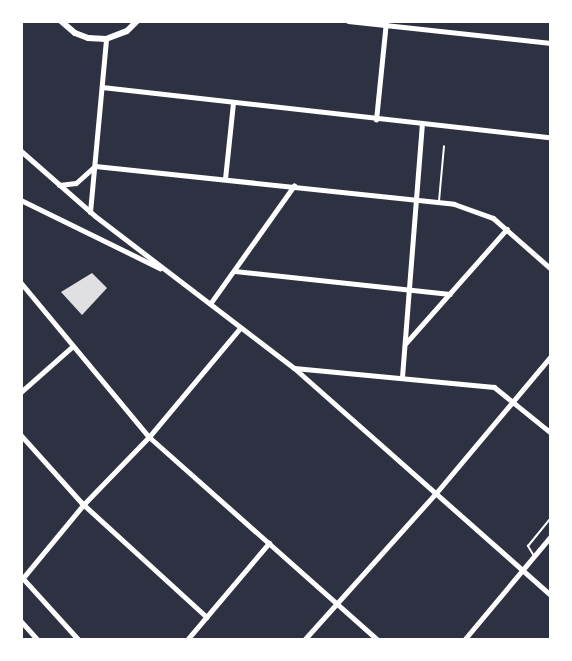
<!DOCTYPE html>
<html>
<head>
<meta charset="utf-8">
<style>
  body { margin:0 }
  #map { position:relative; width:572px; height:661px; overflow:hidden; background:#2d3142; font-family:"IBM Plex Sans",sans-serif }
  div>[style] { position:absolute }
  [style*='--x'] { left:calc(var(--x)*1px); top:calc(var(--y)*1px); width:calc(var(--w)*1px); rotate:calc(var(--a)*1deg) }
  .building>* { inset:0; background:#e0e0e3 }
  .service>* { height:2px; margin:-1px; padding:0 1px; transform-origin:1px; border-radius:1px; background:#fff }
  .minor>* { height:4.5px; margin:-2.25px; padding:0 2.25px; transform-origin:2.25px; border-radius:2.25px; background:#fff }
  .tertiary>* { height:5px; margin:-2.5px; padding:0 2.5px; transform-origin:2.5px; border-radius:2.5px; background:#fff }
  .secondary>* { height:5px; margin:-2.5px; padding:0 2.5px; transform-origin:2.5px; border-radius:2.5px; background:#fff }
  .primary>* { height:6px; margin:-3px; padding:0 3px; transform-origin:3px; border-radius:3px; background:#fff }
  span { translate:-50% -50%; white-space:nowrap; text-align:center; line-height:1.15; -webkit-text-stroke:5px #fff; paint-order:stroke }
  .frame { position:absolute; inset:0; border:23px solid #fff; pointer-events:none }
</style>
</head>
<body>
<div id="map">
  <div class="building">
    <i style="clip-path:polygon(92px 273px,107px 288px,82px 315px,61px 292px)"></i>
  </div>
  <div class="service">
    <i style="--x:439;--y:201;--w:55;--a:-84.8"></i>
    <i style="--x:534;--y:556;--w:12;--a:-121"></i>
    <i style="--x:528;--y:546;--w:36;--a:-51"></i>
  </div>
  <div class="minor">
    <i style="--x:102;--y:87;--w:452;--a:6.4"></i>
    <i style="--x:376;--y:120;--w:100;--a:-84.2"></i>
    <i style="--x:225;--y:179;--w:76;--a:-84"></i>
    <i style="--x:21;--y:200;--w:155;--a:26.1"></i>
    <i style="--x:235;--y:271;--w:216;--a:6.1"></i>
    <i style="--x:210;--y:304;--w:145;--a:-54.6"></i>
    <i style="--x:406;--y:343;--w:152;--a:-48.5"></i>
    <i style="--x:402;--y:377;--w:254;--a:-85.5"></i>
    <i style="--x:21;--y:392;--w:69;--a:-41.5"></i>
    <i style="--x:21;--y:435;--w:91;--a:48.1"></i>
    <i style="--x:82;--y:503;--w:169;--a:42.4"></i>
    <i style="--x:21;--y:576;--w:86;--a:47.8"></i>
    <i style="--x:23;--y:578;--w:96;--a:-50.5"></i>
    <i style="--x:84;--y:504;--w:93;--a:-45.9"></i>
    <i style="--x:149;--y:437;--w:142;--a:-50.1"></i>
    <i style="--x:21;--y:621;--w:25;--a:48"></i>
    <i style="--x:187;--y:640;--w:127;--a:-49.8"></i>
  </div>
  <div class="tertiary">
    <i style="--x:95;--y:166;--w:361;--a:6"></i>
    <i style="--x:454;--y:204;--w:41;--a:19.7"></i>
    <i style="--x:493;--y:218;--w:77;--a:41.3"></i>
    <i style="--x:59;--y:185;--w:17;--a:-7"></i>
    <i style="--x:76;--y:183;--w:25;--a:-42"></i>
    <i style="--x:90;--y:212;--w:174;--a:-84.7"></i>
    <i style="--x:294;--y:368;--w:201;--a:5.4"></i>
    <i style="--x:494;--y:387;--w:73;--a:38.9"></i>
    <i style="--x:464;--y:640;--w:136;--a:-50.1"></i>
  </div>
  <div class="secondary">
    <i style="--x:348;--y:21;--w:204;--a:6.2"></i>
    <i style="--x:21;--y:151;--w:98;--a:41.3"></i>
    <i style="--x:95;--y:216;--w:250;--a:37.4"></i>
    <i style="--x:294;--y:368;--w:343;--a:41.5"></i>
    <i style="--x:21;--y:283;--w:200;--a:50.3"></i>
    <i style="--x:149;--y:437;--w:306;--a:41.6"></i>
    <i style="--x:304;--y:640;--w:198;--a:-48.1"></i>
    <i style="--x:436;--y:493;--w:179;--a:-50"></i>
  </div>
  <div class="primary">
    <i style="--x:61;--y:21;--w:18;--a:41"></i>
    <i style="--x:75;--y:33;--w:14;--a:21"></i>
    <i style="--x:88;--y:38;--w:18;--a:3"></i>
    <i style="--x:106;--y:39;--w:22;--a:-21"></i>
    <i style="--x:127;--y:31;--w:14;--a:-45"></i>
  </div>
  <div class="frame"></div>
</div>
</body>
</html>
